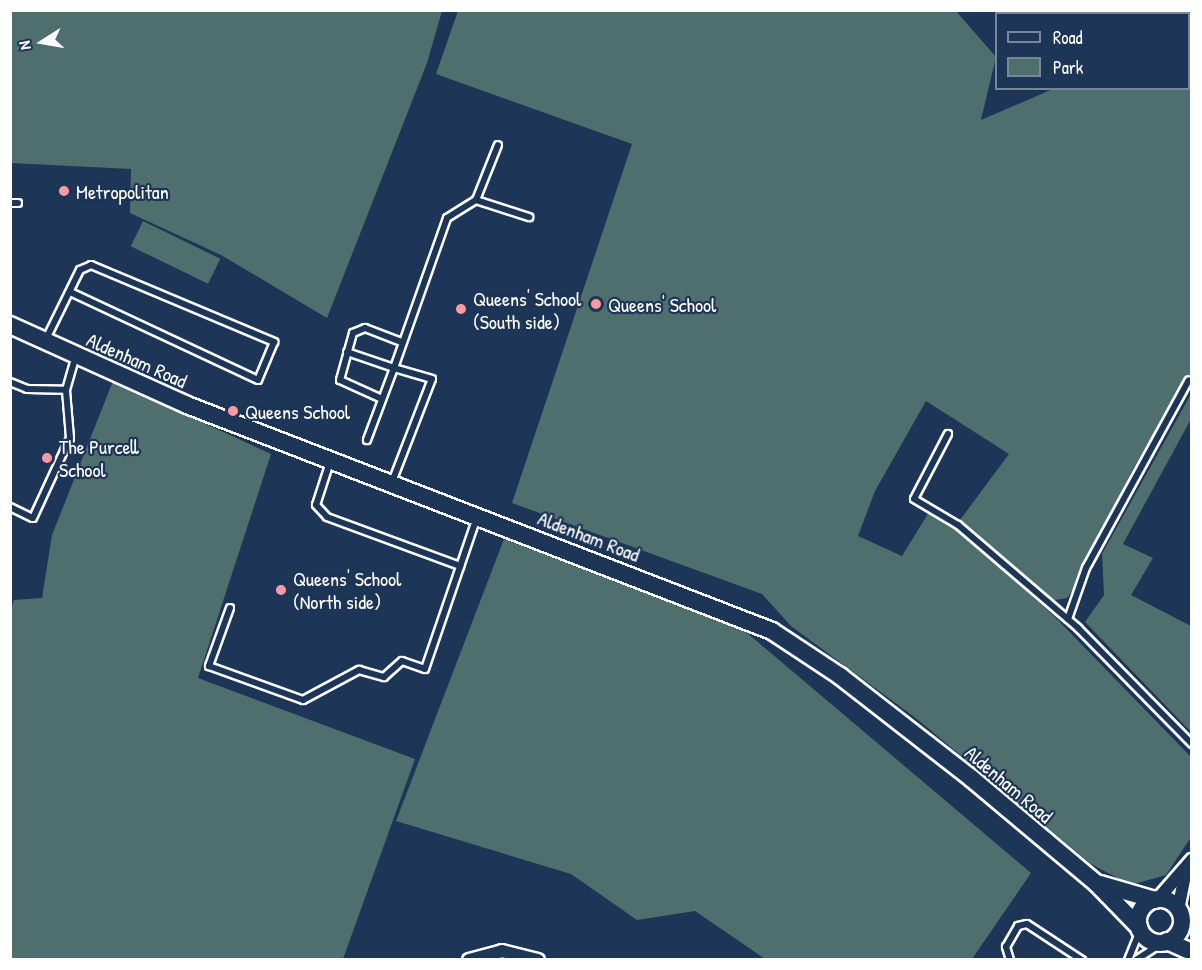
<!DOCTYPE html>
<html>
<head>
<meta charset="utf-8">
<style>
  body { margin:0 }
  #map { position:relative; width:1202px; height:970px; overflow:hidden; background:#1d3557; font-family:"Patrick Hand",sans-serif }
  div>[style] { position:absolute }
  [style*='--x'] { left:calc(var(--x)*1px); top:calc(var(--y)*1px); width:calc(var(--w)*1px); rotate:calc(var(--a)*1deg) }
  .green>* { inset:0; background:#4f6e6e; transform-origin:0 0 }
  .roads { filter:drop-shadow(2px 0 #fff) drop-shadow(-2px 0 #fff) drop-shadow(0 2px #fff) drop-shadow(0 -2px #fff) }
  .lane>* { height:6px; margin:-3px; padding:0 3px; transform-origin:3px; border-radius:3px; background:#1d3557 }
  .street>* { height:12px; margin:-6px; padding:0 6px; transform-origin:6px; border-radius:6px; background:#1d3557 }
  .secondary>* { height:16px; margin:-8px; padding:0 8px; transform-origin:8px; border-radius:8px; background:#1d3557 }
  .secondary>.ring { margin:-8px; padding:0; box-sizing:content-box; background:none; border:16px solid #1d3557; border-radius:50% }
  .dots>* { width:16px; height:16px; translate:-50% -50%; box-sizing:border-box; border:3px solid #1d3557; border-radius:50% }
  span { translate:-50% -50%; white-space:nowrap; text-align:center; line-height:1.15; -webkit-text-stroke:4.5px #1d3557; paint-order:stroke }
  .poi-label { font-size:20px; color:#fff }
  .left { translate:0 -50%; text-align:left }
  .street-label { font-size:20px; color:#fff }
  .frame { position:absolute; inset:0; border:12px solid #fff; pointer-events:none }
  .legend { position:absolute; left:995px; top:12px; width:195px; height:78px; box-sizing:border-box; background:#1d3557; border:2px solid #77869a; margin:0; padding:8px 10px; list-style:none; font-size:18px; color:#fff }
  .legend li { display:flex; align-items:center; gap:12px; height:30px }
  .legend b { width:30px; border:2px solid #77869a }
  .north { position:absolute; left:12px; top:12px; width:60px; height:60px; -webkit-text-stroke:4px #1d3557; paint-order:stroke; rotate:259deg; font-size:16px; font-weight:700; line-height:24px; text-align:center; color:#fff }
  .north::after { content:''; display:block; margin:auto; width:21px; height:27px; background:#fff; clip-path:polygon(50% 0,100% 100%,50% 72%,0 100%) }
</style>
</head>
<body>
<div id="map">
  <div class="green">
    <i style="clip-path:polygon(10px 11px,442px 11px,427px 63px,327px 318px,221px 255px,130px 213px,131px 169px,11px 163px)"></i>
    <i style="clip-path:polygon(458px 11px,956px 11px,996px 57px,981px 120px,1053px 89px,1188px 88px,1188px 14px,992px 11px,1191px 11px,1191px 380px,1185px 378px,1132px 471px,1076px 586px,1067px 598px,1055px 600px,1043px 594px,960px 520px,1009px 454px,926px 401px,875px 491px,858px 536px,902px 556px,929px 512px,954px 527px,1053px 615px,1191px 757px,1191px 837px,1166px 875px,1131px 885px,1091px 864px,917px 719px,791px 626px,762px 594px,512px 503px,632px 144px,436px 74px)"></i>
    <i style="left:143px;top:221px;width:86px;height:28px;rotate:26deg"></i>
    <i style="clip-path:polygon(113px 381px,271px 454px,198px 678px,415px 759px,343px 959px,11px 959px,11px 609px,14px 600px,42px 598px,52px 535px)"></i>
    <i style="clip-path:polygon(1191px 394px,1191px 419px,1123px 544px,1153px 558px,1131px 595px,1191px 626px,1191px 732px,1085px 622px,1104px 595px,1102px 554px)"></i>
    <i style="clip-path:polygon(504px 539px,746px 632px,1031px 873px,972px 959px,765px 959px,695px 911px,637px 920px,571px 874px,396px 821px)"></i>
  </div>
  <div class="roads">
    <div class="lane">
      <i style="--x:476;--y:200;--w:56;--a:17.8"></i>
      <i style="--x:10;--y:203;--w:8;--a:0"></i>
      <i style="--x:46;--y:339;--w:77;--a:-63.8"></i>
      <i style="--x:80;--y:270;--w:12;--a:-24"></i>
      <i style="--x:91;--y:265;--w:199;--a:22.8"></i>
      <i style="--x:274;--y:342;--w:41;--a:112.8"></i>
      <i style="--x:258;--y:380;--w:208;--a:-154.9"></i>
      <i style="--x:347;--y:352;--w:50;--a:18.8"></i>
      <i style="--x:394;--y:368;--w:77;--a:110.6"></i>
      <i style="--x:10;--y:382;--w:18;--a:22"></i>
      <i style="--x:27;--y:389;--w:39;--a:1"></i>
      <i style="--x:66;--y:390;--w:35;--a:-74"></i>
      <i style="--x:382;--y:399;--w:46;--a:-155.7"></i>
      <i style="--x:340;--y:380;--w:49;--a:-74.5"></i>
      <i style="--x:353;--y:333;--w:13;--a:-23"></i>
      <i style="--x:365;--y:328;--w:40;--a:21"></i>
      <i style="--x:948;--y:434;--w:73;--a:117.6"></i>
      <i style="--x:914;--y:499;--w:51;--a:30.6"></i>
      <i style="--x:958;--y:525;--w:158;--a:40.6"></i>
      <i style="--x:1078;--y:628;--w:163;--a:45.5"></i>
      <i style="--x:330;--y:462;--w:45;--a:108"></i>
      <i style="--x:316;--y:505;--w:16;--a:47"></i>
      <i style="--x:327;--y:517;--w:142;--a:20.2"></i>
      <i style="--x:392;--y:482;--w:110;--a:-68.8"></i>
      <i style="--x:432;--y:379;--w:40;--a:-164"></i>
      <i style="--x:394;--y:368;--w:159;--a:-70.5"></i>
      <i style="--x:447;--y:218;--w:34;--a:-32"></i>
      <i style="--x:476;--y:200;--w:59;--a:-68.2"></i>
      <i style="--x:10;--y:507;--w:25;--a:26"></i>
      <i style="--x:33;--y:518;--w:88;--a:-65.2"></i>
      <i style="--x:70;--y:438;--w:48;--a:-94.8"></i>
      <i style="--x:230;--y:608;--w:62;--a:109.9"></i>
      <i style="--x:209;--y:666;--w:100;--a:19.9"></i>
      <i style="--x:303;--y:700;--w:64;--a:-28.2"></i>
      <i style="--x:359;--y:670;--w:26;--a:16"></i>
      <i style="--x:384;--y:677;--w:24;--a:-42"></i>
      <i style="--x:402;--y:661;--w:24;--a:19"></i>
      <i style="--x:425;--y:669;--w:161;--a:-71.1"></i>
      <i style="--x:1068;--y:619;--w:54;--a:-70.6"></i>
      <i style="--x:1086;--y:568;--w:214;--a:-61.3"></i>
      <i style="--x:1010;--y:960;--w:14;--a:-107"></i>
      <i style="--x:1006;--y:947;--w:24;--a:-60"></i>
      <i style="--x:1018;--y:926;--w:9;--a:-13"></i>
      <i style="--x:1027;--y:924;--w:66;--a:33.2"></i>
      <i style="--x:1128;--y:960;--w:31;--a:-68"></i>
      <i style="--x:1136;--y:960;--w:33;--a:-33"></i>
    </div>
    <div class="street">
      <i style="--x:1158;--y:899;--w:52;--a:-48.9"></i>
      <i style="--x:1178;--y:910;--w:41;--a:-78.7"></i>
      <i style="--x:469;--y:960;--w:34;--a:-15"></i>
      <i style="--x:502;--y:951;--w:37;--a:14"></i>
    </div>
    <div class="secondary">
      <i style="--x:10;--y:325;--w:194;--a:24.3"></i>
      <i style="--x:187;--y:405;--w:627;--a:21.12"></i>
      <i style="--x:772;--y:631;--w:82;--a:33.5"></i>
      <i style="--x:840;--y:676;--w:166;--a:37.9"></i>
      <i style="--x:971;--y:778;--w:163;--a:40"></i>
      <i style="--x:1096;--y:883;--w:62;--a:45.7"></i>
      <i style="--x:1100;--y:884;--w:57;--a:16.2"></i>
      <i class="ring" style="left:1138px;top:899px;width:28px;height:28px"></i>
      <i style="--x:1167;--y:941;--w:27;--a:24"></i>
    </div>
  </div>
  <div class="dots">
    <i style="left:64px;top:191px;background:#ff9aa2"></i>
    <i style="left:596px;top:304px;background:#ff9aa2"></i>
    <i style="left:461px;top:309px;background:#ff9aa2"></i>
    <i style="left:233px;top:411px;background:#ff9aa2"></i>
    <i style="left:47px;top:458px;background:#ff9aa2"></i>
    <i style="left:281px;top:590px;background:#ff9aa2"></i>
  </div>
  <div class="poi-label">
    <span class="left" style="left:76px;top:191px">Metropolitan</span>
    <span class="left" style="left:473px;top:310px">Queens' School<br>(South side)</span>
    <span class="left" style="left:608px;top:304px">Queens' School</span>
    <span class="left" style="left:245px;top:411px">Queens School</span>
    <span class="left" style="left:59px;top:458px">The Purcell<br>School</span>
    <span class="left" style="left:293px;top:590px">Queens' School<br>(North side)</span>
  </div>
  <div class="street-label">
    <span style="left:137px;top:360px;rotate:24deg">Aldenham Road</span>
    <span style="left:589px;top:536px;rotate:21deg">Aldenham Road</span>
    <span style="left:1009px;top:784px;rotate:40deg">Aldenham Road</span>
  </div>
  <div class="frame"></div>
  <ul class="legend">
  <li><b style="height:8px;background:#1d3557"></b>Road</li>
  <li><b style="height:16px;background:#4f6e6e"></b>Park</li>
  </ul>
  <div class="north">N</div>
</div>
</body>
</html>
